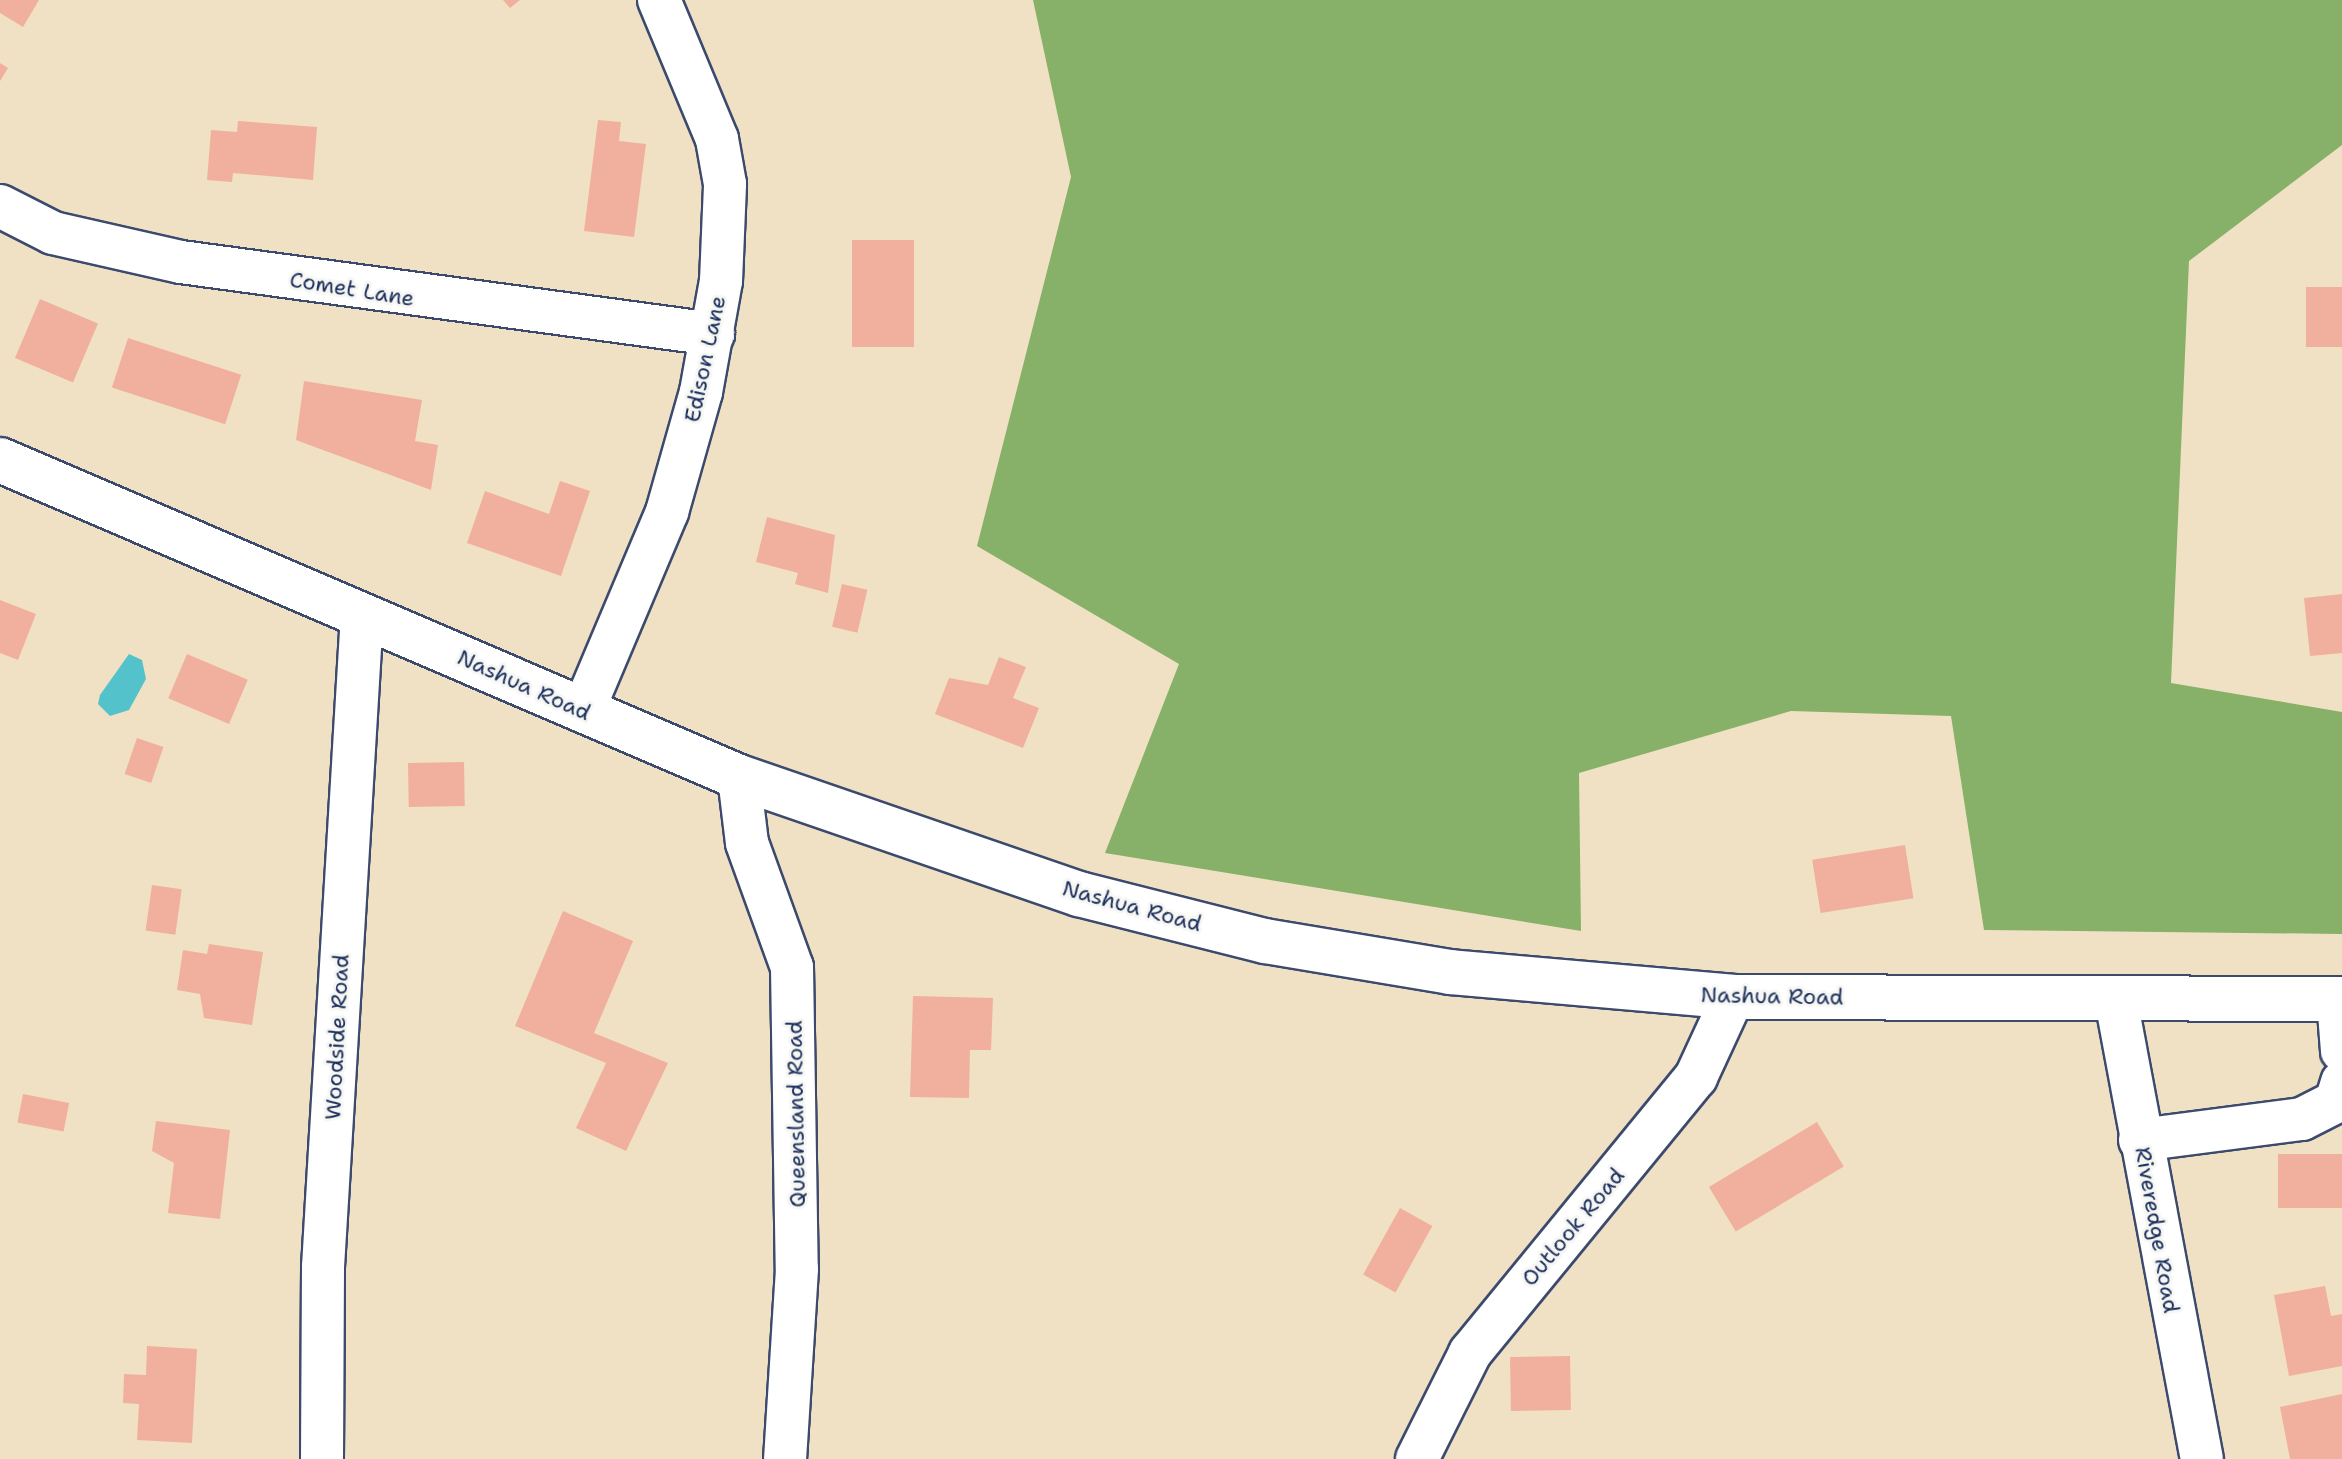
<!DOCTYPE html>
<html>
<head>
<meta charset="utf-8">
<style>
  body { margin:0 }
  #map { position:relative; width:2342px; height:1459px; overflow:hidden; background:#f0e1c4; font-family:"Shantell Sans",sans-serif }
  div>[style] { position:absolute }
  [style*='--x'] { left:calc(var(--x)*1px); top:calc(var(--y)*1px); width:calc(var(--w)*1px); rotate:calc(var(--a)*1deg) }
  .forest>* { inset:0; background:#87b168 }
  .water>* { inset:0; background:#54c2cb }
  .building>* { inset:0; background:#f0b09d; transform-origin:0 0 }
  .roads { filter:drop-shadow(2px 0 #3b4a6d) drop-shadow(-2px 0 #3b4a6d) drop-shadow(0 2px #3b4a6d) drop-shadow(0 -2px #3b4a6d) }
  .minor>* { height:42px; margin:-21px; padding:0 21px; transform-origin:21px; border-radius:21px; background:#fff }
  .major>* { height:44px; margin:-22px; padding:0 22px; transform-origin:22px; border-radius:22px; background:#fff }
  span { translate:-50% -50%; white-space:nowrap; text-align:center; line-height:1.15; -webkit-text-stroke:6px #f6f6f2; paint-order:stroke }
  .street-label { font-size:22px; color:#1b2f5e }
</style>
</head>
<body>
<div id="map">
  <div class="forest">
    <i style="clip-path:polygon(1033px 0,2342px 0,2342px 145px,2189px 261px,2171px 683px,2342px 712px,2342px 934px,1984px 930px,1951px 716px,1791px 711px,1579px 773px,1581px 931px,1105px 853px,1179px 664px,977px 546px,1071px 177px)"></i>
  </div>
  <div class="water">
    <i style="clip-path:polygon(129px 654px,142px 660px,146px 679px,129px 710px,110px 716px,98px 704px,100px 695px)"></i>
  </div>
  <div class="building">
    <i style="clip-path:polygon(0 0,39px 0,23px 27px,0 13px)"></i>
    <i style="clip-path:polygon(503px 0,520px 0,510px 8px)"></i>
    <i style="clip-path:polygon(0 63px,8px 68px,0 81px)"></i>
    <i style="clip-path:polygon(598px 120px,621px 122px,619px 141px,646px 144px,634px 237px,584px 231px)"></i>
    <i style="clip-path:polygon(238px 121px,317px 127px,313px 180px,233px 173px,232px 182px,207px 180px,211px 130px,237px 132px)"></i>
    <i style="left:852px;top:240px;width:62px;height:107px"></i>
    <i style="left:2306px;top:287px;width:36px;height:60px"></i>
    <i style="left:40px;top:299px;width:63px;height:64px;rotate:23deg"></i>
    <i style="left:128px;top:338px;width:119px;height:52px;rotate:18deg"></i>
    <i style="clip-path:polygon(304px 381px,422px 400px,415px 441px,438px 445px,431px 490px,296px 440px)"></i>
    <i style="clip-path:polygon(560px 481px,590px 491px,561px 576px,467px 543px,485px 491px,549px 514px)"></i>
    <i style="clip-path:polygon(767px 517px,835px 535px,828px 593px,795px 584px,798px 573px,756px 562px)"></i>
    <i style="left:842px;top:584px;width:26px;height:44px;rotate:13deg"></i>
    <i style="clip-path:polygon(2342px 594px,2342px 653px,2310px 656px,2304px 598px)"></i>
    <i style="clip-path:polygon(0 600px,36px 614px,18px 660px,0 653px)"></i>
    <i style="left:187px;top:654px;width:66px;height:48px;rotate:23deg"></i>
    <i style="clip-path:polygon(999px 657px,1026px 667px,1013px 698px,1039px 708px,1023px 748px,935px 714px,949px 678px,988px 685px)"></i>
    <i style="left:137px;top:738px;width:28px;height:38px;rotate:19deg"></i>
    <i style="left:464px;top:762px;width:44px;height:56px;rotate:89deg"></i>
    <i style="left:1905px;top:845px;width:54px;height:94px;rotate:81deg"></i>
    <i style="left:152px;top:885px;width:30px;height:46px;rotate:8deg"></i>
    <i style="clip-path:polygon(563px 911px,633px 941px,594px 1033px,668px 1063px,626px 1151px,576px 1128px,606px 1063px,515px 1026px)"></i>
    <i style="clip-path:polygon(209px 944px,263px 952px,252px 1025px,204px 1018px,200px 994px,177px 990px,183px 950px,207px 954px)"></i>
    <i style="clip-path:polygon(913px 996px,993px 998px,991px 1050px,970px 1050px,969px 1098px,910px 1097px)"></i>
    <i style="left:23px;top:1094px;width:47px;height:29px;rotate:11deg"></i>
    <i style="clip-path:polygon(156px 1121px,230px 1130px,220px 1219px,168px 1213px,174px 1163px,152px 1151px)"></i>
    <i style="left:1817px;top:1122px;width:52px;height:126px;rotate:59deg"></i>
    <i style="left:2342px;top:1154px;width:54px;height:64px;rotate:90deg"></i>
    <i style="left:1400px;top:1208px;width:37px;height:76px;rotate:29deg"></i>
    <i style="clip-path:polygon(2325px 1286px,2331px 1316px,2342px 1314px,2342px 1366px,2289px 1376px,2274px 1295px)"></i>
    <i style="clip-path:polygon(147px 1346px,197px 1349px,192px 1443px,137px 1440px,139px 1404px,123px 1403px,124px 1374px,146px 1375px)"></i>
    <i style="left:1570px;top:1356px;width:54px;height:60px;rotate:89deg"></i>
    <i style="clip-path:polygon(2342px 1394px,2342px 1459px,2290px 1459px,2280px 1407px)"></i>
  </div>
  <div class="roads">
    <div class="minor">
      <i style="--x:0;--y:206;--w:59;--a:27"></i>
      <i style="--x:53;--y:233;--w:131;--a:12.8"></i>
      <i style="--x:181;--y:262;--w:537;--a:7.71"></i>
      <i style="--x:583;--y:711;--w:216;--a:-67.1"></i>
      <i style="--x:667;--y:512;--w:125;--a:-74.2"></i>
      <i style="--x:701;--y:392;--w:113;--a:-79.8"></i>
      <i style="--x:721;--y:281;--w:97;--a:-87.6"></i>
      <i style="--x:725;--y:184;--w:46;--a:-100.1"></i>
      <i style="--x:717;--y:139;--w:151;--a:-112.6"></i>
      <i style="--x:739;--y:777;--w:66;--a:83.1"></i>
      <i style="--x:747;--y:843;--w:132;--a:70.1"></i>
      <i style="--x:792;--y:967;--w:302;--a:89.1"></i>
      <i style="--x:797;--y:1269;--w:190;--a:93.6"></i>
      <i style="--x:2338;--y:999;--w:52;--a:85.6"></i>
      <i style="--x:2116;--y:1000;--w:467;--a:79.4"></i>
      <i style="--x:2140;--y:1140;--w:163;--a:-7.4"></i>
      <i style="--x:2302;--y:1119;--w:38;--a:-27"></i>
      <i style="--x:2336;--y:1102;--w:21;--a:-73"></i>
      <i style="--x:322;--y:1459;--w:192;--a:-89.7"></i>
      <i style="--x:323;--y:1267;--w:653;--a:-86.58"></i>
      <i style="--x:1417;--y:1459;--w:119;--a:-63.4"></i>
      <i style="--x:1470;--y:1353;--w:357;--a:-50.7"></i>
      <i style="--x:1696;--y:1077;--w:88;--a:-65.2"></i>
    </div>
    <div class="major">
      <i style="--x:0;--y:460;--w:804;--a:23.22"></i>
      <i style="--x:739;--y:777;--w:360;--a:19"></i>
      <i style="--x:1079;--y:894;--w:192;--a:14.2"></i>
      <i style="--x:1265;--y:941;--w:188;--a:9.5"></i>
      <i style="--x:1450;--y:972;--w:284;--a:5"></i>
      <i style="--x:1733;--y:997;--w:609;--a:0.19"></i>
    </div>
  </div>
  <div class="street-label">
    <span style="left:352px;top:289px;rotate:9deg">Comet Lane</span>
    <span style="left:705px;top:359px;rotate:-78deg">Edison Lane</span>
    <span style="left:524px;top:685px;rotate:24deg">Nashua Road</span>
    <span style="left:1132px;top:906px;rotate:15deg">Nashua Road</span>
    <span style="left:1772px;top:996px;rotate:1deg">Nashua Road</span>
    <span style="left:337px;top:1037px;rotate:-87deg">Woodside Road</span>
    <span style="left:796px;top:1114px;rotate:-91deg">Queensland Road</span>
    <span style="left:1573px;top:1227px;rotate:-50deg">Outlook Road</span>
    <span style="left:2157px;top:1230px;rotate:80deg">Riveredge Road</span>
  </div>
</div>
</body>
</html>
